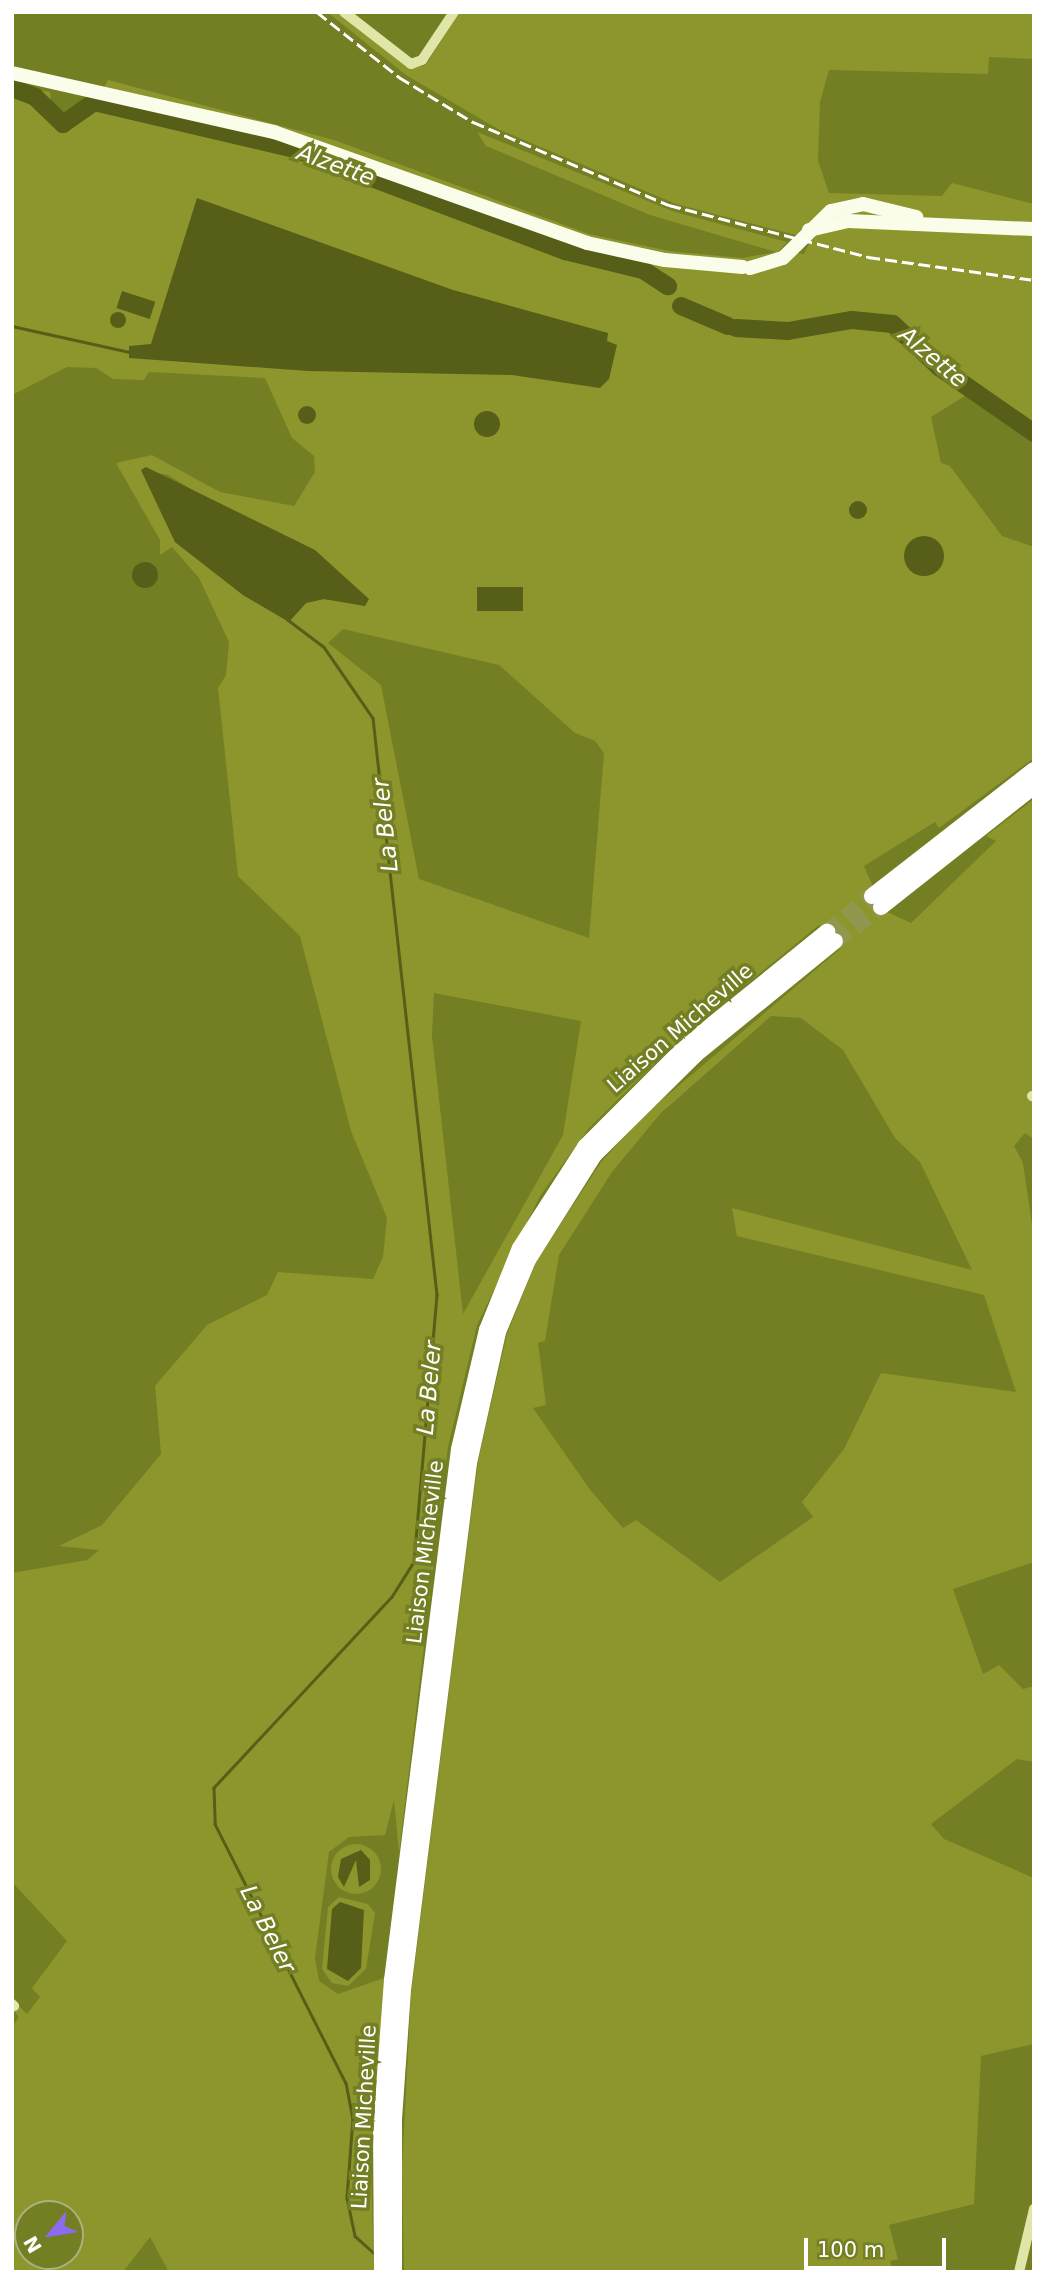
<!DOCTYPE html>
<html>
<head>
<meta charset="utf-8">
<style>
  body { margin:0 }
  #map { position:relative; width:1046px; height:2284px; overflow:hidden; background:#747e23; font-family:"DejaVu Sans",sans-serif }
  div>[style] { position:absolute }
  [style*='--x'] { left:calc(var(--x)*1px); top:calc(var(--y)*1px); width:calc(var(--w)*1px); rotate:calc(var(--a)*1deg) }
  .green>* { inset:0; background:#8c962d }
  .round { border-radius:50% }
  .water>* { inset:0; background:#565e18; transform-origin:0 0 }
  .stream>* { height:2.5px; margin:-1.25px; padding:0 1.25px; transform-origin:1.25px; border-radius:1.25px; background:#565e18 }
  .river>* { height:18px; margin:-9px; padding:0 9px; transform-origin:9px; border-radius:9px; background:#565e18 }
  .highway-tunnel>* { height:16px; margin-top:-8px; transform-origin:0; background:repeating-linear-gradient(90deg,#90984f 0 16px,transparent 0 24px) }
  .minor>* { height:10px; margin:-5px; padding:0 5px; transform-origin:5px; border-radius:5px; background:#e0e6a8 }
  .major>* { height:14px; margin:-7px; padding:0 7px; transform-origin:7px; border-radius:7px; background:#fafde9 }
  .highway>* { height:16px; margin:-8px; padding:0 8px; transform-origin:8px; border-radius:8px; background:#fff }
  .rail>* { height:2.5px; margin-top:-1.25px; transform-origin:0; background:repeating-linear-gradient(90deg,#fff 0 12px,transparent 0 17px) }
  span { translate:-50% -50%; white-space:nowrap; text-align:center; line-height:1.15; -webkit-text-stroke:7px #747e23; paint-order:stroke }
  .street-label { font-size:21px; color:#fff }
  .water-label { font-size:23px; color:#fff; font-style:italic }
  .frame { position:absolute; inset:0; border:14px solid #fff; pointer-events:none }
  .north { position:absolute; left:14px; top:2200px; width:70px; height:70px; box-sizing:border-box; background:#747e23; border:2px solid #acb27b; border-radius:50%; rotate:240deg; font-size:19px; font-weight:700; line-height:28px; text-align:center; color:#fff }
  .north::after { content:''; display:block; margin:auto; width:24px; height:32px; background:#8d6bf1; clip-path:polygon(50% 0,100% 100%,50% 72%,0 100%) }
  .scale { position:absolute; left:804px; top:2238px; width:142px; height:32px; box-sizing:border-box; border:4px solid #fff; border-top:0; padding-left:9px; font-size:21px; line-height:24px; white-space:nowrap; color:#fff; -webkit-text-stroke:5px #747e23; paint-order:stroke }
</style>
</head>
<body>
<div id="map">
  <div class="green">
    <i style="clip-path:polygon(evenodd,327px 12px,344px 12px,411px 64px,425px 66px,460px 12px,1034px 12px,1034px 59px,989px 57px,988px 74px,829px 70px,820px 102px,818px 161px,829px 193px,942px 196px,952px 183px,1034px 204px,1034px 433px,973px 391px,931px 417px,941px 463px,950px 466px,1002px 536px,1034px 547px,1034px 758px,939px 828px,935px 822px,864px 866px,883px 910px,911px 923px,996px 841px,986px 836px,1034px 799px,1034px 1139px,1025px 1133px,1014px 1146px,1023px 1163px,1034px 1238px,1034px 1562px,953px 1589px,983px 1674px,999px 1665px,1023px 1689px,1034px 1686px,1034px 1762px,1017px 1759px,931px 1824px,944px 1839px,1034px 1878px,1034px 2044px,981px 2056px,974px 2204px,889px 2225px,898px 2259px,890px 2261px,893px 2272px,404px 2272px,402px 2168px,411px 1994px,478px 1461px,507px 1334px,536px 1262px,601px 1162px,643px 1116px,840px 949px,819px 925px,682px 1037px,589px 1128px,540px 1196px,477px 1325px,448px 1447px,399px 1853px,394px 1800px,385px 1835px,349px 1837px,329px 1852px,315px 1958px,319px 1981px,338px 1994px,384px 1978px,371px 2168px,374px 2272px,169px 2272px,150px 2237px,123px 2272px,12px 2272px,12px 2027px,19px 2017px,12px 2009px,16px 2003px,27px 2014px,40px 1997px,32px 1988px,67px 1941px,12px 1882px,12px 1573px,87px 1560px,99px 1550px,59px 1546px,102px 1525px,161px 1454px,155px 1386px,207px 1325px,267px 1295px,278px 1272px,373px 1279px,383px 1257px,387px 1218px,351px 1131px,300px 936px,238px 876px,218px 688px,226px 675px,229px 642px,199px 578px,172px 547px,160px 555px,160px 540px,116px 463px,152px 455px,220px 492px,294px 506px,315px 472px,314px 456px,292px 438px,265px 378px,149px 372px,144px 380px,113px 379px,96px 368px,67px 367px,12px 395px,12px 84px,50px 92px,53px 116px,64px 119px,97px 99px,108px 80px,334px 140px,589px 234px,669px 251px,742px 258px,776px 252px,650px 215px,486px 146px,477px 132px,675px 212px,787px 242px,778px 252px,804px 254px,811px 239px,676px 204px,498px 129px,406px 75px,327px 12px,141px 470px,168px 475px,235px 516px,365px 606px,324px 599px,306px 603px,289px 621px,243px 595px,175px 542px,141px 470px,327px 12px,343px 629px,499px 665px,575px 733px,595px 741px,604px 753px,589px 938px,419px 879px,381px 685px,328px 643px,343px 629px,327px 12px,434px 993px,581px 1021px,563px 1135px,463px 1314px,432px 1036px,434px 993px,327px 12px,771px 1016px,801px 1018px,843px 1050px,895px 1138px,920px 1162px,972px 1270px,732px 1208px,737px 1236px,984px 1295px,1016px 1392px,881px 1373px,844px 1449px,802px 1502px,813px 1517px,720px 1582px,636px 1520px,623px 1528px,591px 1491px,533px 1408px,546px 1405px,538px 1343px,545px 1341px,559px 1255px,612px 1172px,660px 1114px,771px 1016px,327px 12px,28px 2214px,70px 2214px,70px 2256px,28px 2256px,28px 2214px)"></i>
    <i class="round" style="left:331px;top:1844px;width:50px;height:50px"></i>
    <i style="clip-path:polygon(339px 1897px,368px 1904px,375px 1913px,366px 1969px,348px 1986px,332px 1983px,322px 1969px,328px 1907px)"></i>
  </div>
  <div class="water">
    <i style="clip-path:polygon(197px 198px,453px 290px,608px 333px,607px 341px,617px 345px,609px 379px,600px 388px,512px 375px,308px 371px,129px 358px,129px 346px,151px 344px)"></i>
    <i style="left:122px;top:291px;width:35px;height:18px;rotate:18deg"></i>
    <i class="round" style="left:110px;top:312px;width:16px;height:16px"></i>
    <i class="round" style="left:298px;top:406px;width:18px;height:18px"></i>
    <i class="round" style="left:474px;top:411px;width:26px;height:26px"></i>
    <i style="clip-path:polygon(146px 467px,315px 550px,369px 599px,365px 606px,324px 599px,306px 603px,289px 622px,243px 595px,175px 542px,141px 470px)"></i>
    <i class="round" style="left:849px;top:501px;width:18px;height:18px"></i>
    <i class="round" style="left:904px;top:536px;width:40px;height:40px"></i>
    <i class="round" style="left:132px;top:562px;width:26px;height:26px"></i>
    <i style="left:477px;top:587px;width:46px;height:24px"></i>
    <i style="clip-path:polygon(361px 1850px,370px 1860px,370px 1880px,359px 1887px,356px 1860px,344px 1887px,338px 1877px,341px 1859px)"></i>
    <i style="clip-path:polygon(340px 1902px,364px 1910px,361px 1968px,348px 1981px,327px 1969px,332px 1909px)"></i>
  </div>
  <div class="stream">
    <i style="--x:12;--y:326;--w:120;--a:12.5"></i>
    <i style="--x:287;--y:619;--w:46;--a:37.1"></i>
    <i style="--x:324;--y:647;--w:86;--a:55.4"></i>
    <i style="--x:373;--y:718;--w:581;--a:83.67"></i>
    <i style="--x:437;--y:1295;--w:268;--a:94.9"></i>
    <i style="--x:414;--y:1562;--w:41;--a:122.2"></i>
    <i style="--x:392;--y:1597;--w:261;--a:133"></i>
    <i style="--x:214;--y:1788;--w:36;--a:88"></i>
    <i style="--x:215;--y:1824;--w:290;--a:63.2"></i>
    <i style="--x:346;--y:2083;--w:36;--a:79"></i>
    <i style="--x:353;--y:2118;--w:80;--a:94.3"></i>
    <i style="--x:347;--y:2198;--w:39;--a:78"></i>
    <i style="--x:355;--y:2236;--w:25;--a:42"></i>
  </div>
  <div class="river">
    <i style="--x:12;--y:88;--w:25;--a:21"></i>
    <i style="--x:35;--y:97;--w:39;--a:44"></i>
    <i style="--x:63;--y:124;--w:38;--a:-35"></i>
    <i style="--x:94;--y:102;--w:206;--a:13.2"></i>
    <i style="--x:295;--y:149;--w:289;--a:20.7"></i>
    <i style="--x:565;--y:251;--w:80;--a:13.7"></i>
    <i style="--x:643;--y:270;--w:30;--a:33"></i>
    <i style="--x:681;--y:306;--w:51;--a:23.1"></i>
    <i style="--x:736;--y:328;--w:52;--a:3.3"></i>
    <i style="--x:788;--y:331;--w:65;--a:-9.8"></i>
    <i style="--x:852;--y:320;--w:41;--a:5.6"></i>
    <i style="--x:893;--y:324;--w:63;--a:43.1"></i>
    <i style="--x:939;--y:367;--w:116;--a:34.8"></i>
  </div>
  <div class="highway-tunnel">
    <i style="--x:827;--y:932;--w:58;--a:-38.7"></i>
    <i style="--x:835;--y:941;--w:57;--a:-36.5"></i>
  </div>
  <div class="minor">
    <i style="--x:344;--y:12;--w:85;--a:37.8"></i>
    <i style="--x:411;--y:64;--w:12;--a:-20"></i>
    <i style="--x:422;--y:60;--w:58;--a:-56.3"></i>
    <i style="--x:1032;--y:1096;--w:2;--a:27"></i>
    <i style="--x:12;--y:2004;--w:3;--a:45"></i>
    <i style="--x:1019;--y:2272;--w:65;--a:-76.6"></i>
  </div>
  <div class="major">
    <i style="--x:12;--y:73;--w:269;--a:12.7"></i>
    <i style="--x:274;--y:132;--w:332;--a:19.5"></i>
    <i style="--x:587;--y:243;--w:80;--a:12.3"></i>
    <i style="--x:665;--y:260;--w:78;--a:5.1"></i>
    <i style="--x:809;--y:230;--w:40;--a:-13"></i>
    <i style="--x:848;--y:221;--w:186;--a:2.5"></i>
    <i style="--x:750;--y:268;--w:34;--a:-17"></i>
    <i style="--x:783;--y:258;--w:67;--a:-44.4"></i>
    <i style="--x:831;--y:211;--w:33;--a:-12"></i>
    <i style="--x:863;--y:204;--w:55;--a:13.8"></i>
  </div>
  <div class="highway">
    <i style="--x:872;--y:896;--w:205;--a:-37.9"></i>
    <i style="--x:881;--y:907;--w:195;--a:-38.3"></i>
    <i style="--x:382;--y:2272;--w:143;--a:-90.4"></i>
    <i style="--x:381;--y:2129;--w:149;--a:-85.8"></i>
    <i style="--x:392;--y:1980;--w:535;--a:-82.81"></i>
    <i style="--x:459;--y:1449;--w:122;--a:-76.8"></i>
    <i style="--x:487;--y:1330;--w:88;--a:-68.1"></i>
    <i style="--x:520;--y:1248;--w:120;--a:-57.2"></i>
    <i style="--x:585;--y:1147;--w:146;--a:-45"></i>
    <i style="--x:688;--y:1044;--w:179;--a:-38.9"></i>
    <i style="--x:394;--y:2272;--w:153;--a:-90"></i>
    <i style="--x:394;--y:2119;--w:129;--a:-86"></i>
    <i style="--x:403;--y:1990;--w:531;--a:-82.86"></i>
    <i style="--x:469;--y:1463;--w:134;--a:-77.5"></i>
    <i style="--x:498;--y:1332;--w:78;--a:-67.4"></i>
    <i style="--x:528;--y:1260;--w:124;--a:-57.8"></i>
    <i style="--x:594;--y:1155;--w:144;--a:-44.7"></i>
    <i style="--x:696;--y:1054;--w:179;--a:-39.1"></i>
  </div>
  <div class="rail">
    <i style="--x:317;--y:12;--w:105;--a:38.4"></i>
    <i style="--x:399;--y:77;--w:87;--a:31.3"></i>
    <i style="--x:473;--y:122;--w:213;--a:23"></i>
    <i style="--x:669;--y:205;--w:206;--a:14.6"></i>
    <i style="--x:868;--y:257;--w:168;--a:7.9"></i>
  </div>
  <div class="street-label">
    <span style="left:680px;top:1028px;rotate:-41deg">Liaison Micheville</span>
    <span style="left:425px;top:1552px;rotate:-83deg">Liaison Micheville</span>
    <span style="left:364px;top:2117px;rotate:-87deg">Liaison Micheville</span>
  </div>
  <div class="water-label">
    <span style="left:336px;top:165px;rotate:20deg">Alzette</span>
    <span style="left:933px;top:357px;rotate:40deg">Alzette</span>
    <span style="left:385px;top:825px;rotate:-96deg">La Beler</span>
    <span style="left:429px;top:1388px;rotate:-85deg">La Beler</span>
    <span style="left:268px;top:1929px;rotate:63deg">La Beler</span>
  </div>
  <div class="frame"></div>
  <div class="north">N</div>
  <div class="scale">100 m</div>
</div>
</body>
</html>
